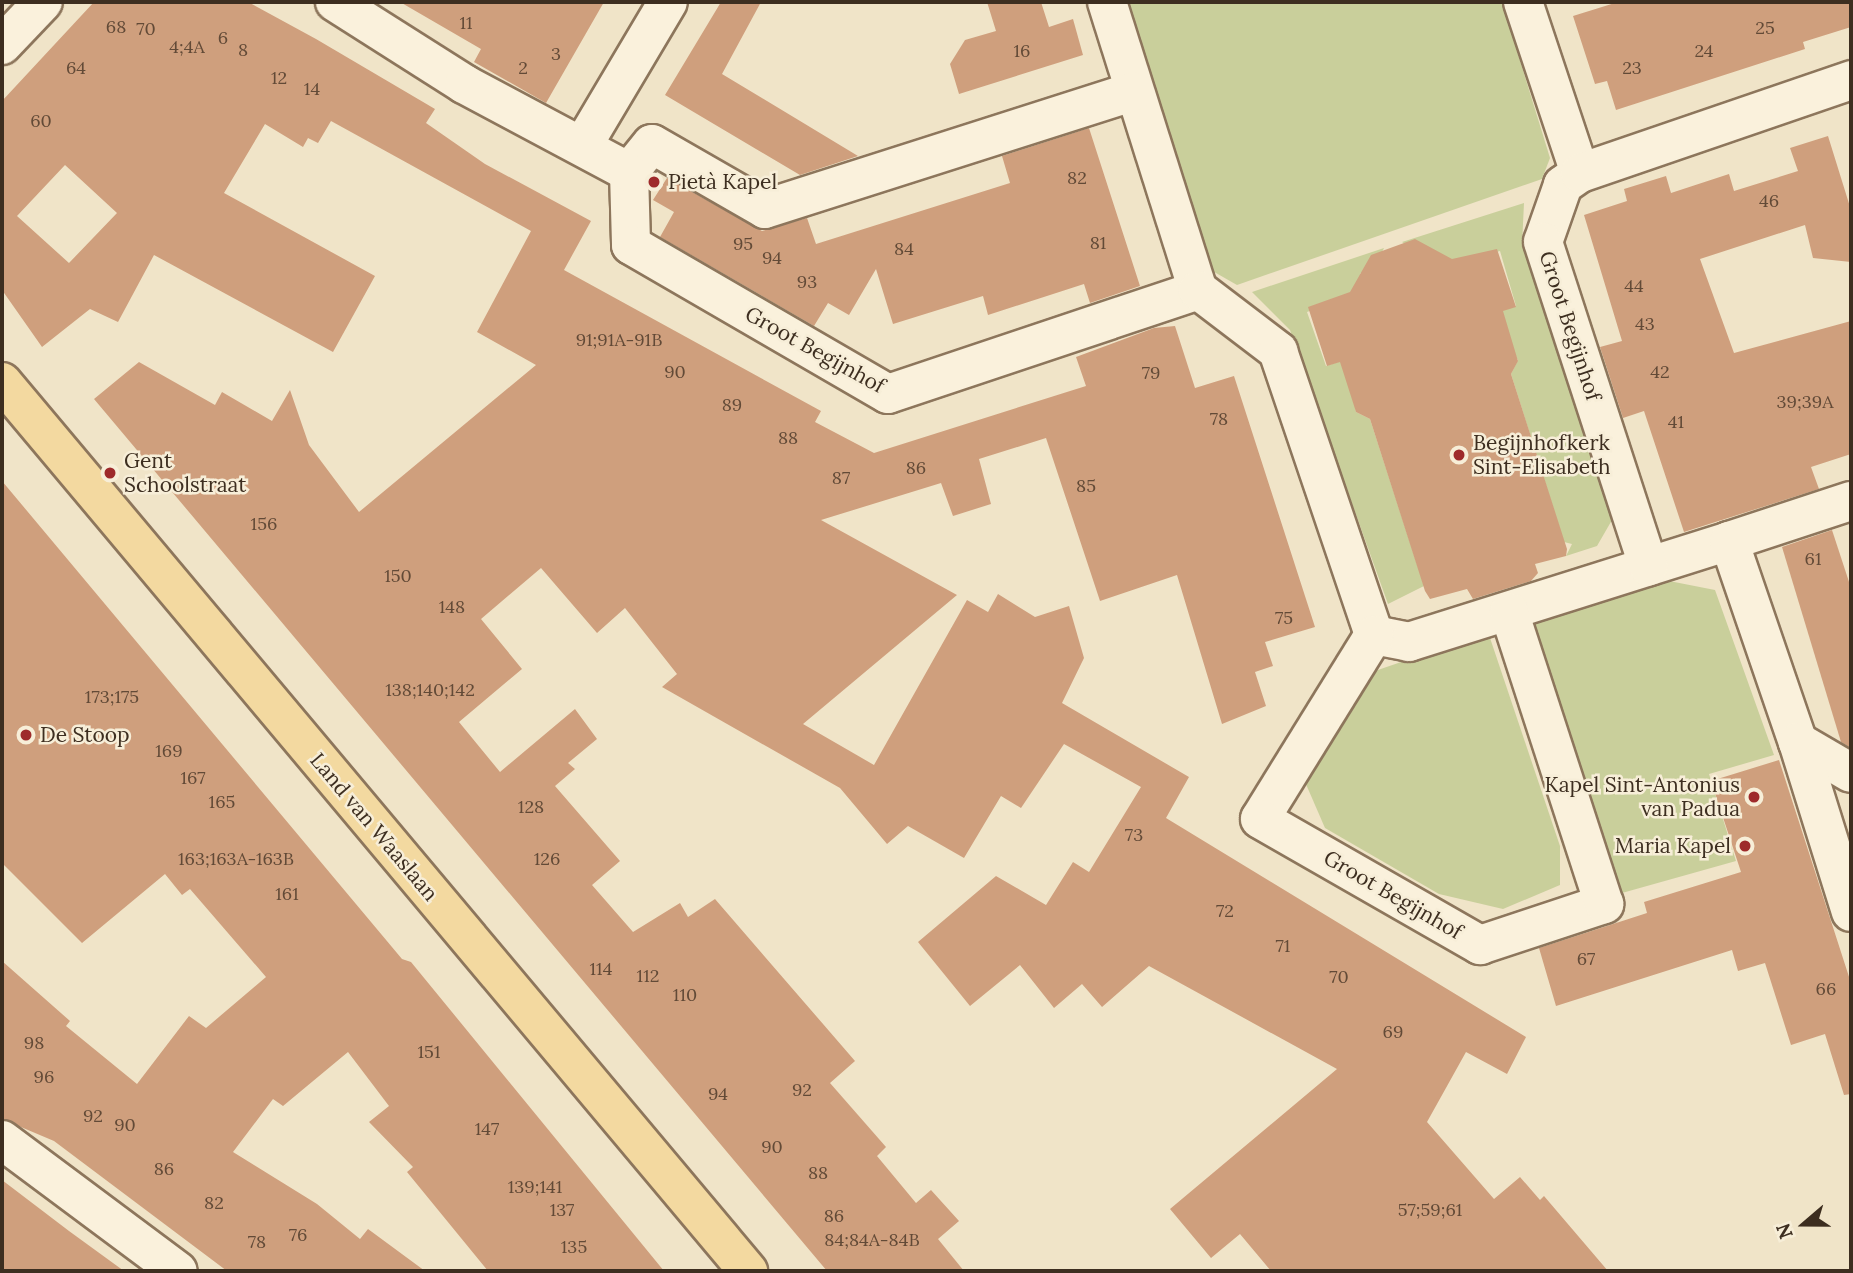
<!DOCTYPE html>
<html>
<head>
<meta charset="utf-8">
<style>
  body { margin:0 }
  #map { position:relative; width:1853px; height:1273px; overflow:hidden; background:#f0e4c8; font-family:Lora,serif }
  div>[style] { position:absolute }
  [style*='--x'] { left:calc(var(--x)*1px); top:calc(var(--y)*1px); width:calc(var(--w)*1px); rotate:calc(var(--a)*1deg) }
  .green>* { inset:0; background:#c9cf9b }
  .building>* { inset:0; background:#cf9f7d }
  .roads { filter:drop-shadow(2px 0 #8d765c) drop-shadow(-2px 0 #8d765c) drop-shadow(0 2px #8d765c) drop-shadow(0 -2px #8d765c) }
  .minor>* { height:38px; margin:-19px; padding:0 19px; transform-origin:19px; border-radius:19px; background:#faf1dc }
  .major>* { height:38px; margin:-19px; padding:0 19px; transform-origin:19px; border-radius:19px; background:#f3d9a0 }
  .dots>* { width:19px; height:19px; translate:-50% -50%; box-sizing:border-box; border:4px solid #f7eed8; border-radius:50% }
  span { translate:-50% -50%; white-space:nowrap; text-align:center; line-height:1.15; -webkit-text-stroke:5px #f7eed8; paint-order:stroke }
  .number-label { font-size:18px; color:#624a37 }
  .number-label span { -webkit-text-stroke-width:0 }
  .poi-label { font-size:21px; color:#3d2e20 }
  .left { translate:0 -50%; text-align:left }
  .right { translate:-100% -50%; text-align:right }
  .street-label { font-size:21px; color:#3d2e20 }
  .frame { position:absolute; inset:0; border:4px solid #3d2e20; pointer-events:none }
  .north { position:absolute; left:1769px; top:1189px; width:70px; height:70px; -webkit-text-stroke:5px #f7eed8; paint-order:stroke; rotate:250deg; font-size:19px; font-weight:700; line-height:28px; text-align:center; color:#3d2e20 }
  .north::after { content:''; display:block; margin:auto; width:24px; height:32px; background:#3d2e20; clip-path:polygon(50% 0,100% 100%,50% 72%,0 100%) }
</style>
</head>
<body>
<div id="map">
  <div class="green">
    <i style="clip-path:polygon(1126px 2px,1502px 2px,1550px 158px,1542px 179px,1237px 285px,1209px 269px)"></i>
    <i style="clip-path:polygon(1524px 203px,1522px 245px,1612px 520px,1597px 546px,1566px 556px,1572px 544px,1564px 542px,1511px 374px,1518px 360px,1492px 314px,1516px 306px,1500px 251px,1441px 267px,1402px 242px)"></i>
    <i style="clip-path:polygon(1384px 248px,1371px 274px,1360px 273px,1372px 287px,1307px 312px,1326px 366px,1347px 359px,1356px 412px,1370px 419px,1424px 586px,1388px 604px,1290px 330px,1252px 292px)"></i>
    <i style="clip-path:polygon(1659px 579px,1715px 590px,1774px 755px,1709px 774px,1736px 861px,1622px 893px,1530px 623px)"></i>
    <i style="clip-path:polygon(1488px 632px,1560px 846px,1560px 885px,1503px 909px,1439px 894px,1325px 828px,1302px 775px,1375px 671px)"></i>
  </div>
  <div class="building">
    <i style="clip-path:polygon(evenodd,94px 2px,248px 2px,316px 39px,435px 109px,426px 123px,485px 164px,591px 221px,564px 270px,821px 411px,815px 422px,874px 453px,1086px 386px,1076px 357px,1154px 328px,1175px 326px,1195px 388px,1234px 376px,1315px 627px,1265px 642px,1273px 666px,1255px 672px,1266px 706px,1222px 724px,1177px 575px,1100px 601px,1046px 438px,979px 459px,991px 504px,953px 516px,941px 483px,821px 520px,957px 595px,803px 724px,874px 765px,967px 600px,988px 612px,998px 594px,1035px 617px,1069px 606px,1084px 658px,1062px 703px,1189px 777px,1166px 818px,1526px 1037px,1507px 1074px,1466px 1052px,1427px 1122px,1494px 1199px,1520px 1177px,1540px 1200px,1544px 1196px,1608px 1271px,1271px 1271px,1240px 1234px,1211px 1258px,1170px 1209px,1337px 1069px,1149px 966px,1102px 1007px,1082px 984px,1054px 1008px,1020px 965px,970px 1006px,918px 942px,996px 876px,1046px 905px,1073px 862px,1089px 872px,1141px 787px,1064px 744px,1021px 808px,1001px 796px,964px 858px,908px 826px,887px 844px,840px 788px,662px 687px,677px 674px,625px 608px,597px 633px,541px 568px,481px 619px,522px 669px,459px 722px,500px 772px,575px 709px,597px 739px,568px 763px,575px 769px,555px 786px,620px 861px,592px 885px,633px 932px,680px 903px,688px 917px,715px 899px,855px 1061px,830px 1083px,886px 1147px,877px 1156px,916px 1203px,931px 1190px,959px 1221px,938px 1239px,964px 1271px,827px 1271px,94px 399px,139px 362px,215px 405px,222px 392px,272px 421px,290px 390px,309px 445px,359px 512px,536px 365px,477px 332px,531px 231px,331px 121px,318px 143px,308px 138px,303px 147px,265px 124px,224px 193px,375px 276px,333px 352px,154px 255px,118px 322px,90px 309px,42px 347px,2px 290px,2px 101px,94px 2px,65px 165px,117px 213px,69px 263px,17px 216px,65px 165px)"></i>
    <i style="clip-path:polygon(400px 2px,604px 2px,546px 103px,474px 62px,481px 49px)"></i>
    <i style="clip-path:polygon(721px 2px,761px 2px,722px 74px,858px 156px,800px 175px,665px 95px)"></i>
    <i style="clip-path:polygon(987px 2px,1041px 2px,1049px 27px,1073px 19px,1083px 55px,959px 94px,950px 64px,965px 40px,996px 31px)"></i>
    <i style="clip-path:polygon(1618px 2px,1851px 2px,1851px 27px,1803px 42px,1805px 49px,1616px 110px,1607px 81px,1595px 84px,1573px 16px)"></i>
    <i style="clip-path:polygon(1089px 128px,1140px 286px,1090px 303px,1084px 284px,988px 315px,983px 296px,893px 324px,876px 269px,849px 315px,828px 303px,814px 326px,660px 237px,674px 212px,653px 200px,667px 178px,762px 231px,807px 218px,816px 244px,1010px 183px,1002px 156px)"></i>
    <i style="clip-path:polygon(1828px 136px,1851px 210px,1851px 262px,1813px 258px,1805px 225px,1700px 259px,1734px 353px,1851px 321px,1851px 454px,1811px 467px,1819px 489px,1684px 532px,1644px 411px,1623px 418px,1600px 347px,1622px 341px,1584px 215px,1627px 201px,1624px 189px,1666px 176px,1671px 193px,1729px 174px,1734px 191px,1798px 171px,1790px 148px)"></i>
    <i style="clip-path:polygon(1415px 239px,1452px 259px,1497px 249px,1516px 307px,1503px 311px,1518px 361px,1511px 374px,1567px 549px,1566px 556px,1535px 564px,1538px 573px,1531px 581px,1473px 599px,1467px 589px,1430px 599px,1425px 591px,1370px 419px,1356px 412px,1340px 362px,1327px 366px,1308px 307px,1350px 292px,1371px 255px)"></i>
    <i style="clip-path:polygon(2px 481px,402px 959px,411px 962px,664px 1271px,488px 1271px,407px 1172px,413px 1167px,369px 1122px,389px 1106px,348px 1052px,283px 1106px,273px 1099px,233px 1152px,317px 1204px,360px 1239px,368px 1229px,425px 1271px,227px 1271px,54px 1141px,2px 1119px,2px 961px,70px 1021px,66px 1026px,137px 1084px,189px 1016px,206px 1028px,266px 977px,190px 889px,182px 895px,165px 874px,82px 943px,2px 863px)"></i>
    <i style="clip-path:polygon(1832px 530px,1851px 588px,1851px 748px,1841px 742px,1782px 547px)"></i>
    <i style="clip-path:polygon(1779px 760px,1851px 983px,1851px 1094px,1844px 1095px,1825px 1034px,1791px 1045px,1765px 963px,1738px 971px,1732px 950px,1556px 1006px,1539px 948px,1647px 913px,1644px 902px,1741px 872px,1711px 781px)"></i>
    <i style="clip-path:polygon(2px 1180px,69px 1231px,124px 1271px,2px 1271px)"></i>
  </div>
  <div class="roads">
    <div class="minor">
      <i style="--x:335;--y:2;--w:153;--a:32.4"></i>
      <i style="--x:464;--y:84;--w:187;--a:28.1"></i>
      <i style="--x:629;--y:172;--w:73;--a:88.4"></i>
      <i style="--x:631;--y:245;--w:297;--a:30.1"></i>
      <i style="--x:888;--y:394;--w:327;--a:-18.5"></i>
      <i style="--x:1107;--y:2;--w:302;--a:72.5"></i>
      <i style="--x:1198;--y:290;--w:101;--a:37.3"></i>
      <i style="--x:1278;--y:351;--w:300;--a:71.3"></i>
      <i style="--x:1374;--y:635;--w:36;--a:11"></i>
      <i style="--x:1409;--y:642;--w:336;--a:-17.5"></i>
      <i style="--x:1729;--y:541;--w:213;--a:71.1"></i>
      <i style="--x:1798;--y:742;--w:61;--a:30.3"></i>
      <i style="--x:1523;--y:2;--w:180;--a:71.6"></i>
      <i style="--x:1580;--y:173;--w:21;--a:145"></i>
      <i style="--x:1563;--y:185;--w:60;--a:109.3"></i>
      <i style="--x:1543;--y:242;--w:341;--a:72"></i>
      <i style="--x:2;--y:45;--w:59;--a:-46.4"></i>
      <i style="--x:583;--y:145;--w:166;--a:-59.3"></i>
      <i style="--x:629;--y:172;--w:36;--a:-51"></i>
      <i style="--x:652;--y:144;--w:130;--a:29.9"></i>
      <i style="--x:765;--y:209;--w:387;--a:-17.7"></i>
      <i style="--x:1580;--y:173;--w:287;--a:-18.9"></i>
      <i style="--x:1729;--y:541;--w:128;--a:-18.2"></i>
      <i style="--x:1374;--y:635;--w:216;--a:121.8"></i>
      <i style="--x:1260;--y:819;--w:254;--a:29.8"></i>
      <i style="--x:1480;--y:945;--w:131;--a:-18.3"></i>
      <i style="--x:1604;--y:904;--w:307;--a:-108"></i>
      <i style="--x:1798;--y:742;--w:178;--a:72.7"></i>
      <i style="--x:2;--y:1140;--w:219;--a:36.7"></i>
    </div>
    <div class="major">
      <i style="--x:2;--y:382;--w:1161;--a:50"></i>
    </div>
  </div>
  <div class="dots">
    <i style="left:654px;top:182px;background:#9e2a2b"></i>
    <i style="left:1459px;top:455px;background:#9e2a2b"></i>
    <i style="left:110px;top:473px;background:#9e2a2b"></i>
    <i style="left:26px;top:735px;background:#9e2a2b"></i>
    <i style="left:1754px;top:797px;background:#9e2a2b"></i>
    <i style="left:1745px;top:846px;background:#9e2a2b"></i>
  </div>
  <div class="number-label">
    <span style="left:466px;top:23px">11</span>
    <span style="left:116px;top:27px">68</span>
    <span style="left:1765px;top:28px">25</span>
    <span style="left:146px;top:29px">70</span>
    <span style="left:223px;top:38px">6</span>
    <span style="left:187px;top:47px">4;4A</span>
    <span style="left:243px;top:50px">8</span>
    <span style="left:1022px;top:51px">16</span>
    <span style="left:1704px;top:51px">24</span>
    <span style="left:556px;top:54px">3</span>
    <span style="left:76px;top:68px">64</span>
    <span style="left:523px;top:68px">2</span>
    <span style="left:1632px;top:68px">23</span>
    <span style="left:279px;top:78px">12</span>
    <span style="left:312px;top:89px">14</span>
    <span style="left:41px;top:121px">60</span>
    <span style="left:1077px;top:178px">82</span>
    <span style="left:1769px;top:201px">46</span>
    <span style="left:1098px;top:243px">81</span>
    <span style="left:743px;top:244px">95</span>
    <span style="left:904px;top:249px">84</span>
    <span style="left:772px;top:258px">94</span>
    <span style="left:807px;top:282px">93</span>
    <span style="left:1634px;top:286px">44</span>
    <span style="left:1645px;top:324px">43</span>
    <span style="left:619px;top:340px">91;91A-91B</span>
    <span style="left:675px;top:372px">90</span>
    <span style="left:1660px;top:372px">42</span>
    <span style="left:1151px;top:373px">79</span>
    <span style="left:1805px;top:402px">39;39A</span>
    <span style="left:732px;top:405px">89</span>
    <span style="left:1219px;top:419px">78</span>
    <span style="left:1676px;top:422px">41</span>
    <span style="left:788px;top:438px">88</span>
    <span style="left:916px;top:468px">86</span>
    <span style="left:841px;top:478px">87</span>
    <span style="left:1086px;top:486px">85</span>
    <span style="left:264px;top:524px">156</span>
    <span style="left:1813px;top:559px">61</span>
    <span style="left:398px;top:576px">150</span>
    <span style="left:452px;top:607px">148</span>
    <span style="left:1284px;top:618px">75</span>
    <span style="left:430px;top:690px">138;140;142</span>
    <span style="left:112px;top:697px">173;175</span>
    <span style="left:169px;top:751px">169</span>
    <span style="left:193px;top:778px">167</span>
    <span style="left:222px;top:802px">165</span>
    <span style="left:531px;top:807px">128</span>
    <span style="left:1134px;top:835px">73</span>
    <span style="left:236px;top:859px">163;163A-163B</span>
    <span style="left:547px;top:859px">126</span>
    <span style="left:287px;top:894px">161</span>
    <span style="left:1225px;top:911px">72</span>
    <span style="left:1283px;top:946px">71</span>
    <span style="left:1586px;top:959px">67</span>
    <span style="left:601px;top:969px">114</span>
    <span style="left:648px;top:976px">112</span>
    <span style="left:1339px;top:977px">70</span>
    <span style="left:1826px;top:989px">66</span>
    <span style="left:685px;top:995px">110</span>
    <span style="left:1393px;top:1032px">69</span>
    <span style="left:34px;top:1043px">98</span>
    <span style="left:429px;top:1052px">151</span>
    <span style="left:44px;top:1077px">96</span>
    <span style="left:802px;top:1090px">92</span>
    <span style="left:718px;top:1094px">94</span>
    <span style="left:93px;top:1116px">92</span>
    <span style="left:125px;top:1125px">90</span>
    <span style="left:487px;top:1129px">147</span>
    <span style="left:772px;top:1147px">90</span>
    <span style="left:164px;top:1169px">86</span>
    <span style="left:818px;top:1173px">88</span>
    <span style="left:535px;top:1187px">139;141</span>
    <span style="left:214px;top:1203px">82</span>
    <span style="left:562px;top:1210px">137</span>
    <span style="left:1430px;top:1210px">57;59;61</span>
    <span style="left:834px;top:1216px">86</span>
    <span style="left:298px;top:1235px">76</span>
    <span style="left:872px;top:1240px">84;84A-84B</span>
    <span style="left:257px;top:1242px">78</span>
    <span style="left:574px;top:1247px">135</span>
  </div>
  <div class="poi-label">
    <span class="left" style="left:668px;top:182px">Pietà Kapel</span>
    <span class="left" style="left:1473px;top:455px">Begijnhofkerk<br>Sint-Elisabeth</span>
    <span class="left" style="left:124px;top:473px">Gent<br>Schoolstraat</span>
    <span class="left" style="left:40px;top:735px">De Stoop</span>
    <span class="right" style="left:1740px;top:797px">Kapel Sint-Antonius<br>van Padua</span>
    <span class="right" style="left:1731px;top:846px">Maria Kapel</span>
  </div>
  <div class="street-label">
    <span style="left:1570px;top:326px;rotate:72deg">Groot Begijnhof</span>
    <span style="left:815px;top:350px;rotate:29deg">Groot Begijnhof</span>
    <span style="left:374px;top:827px;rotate:50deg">Land van Waaslaan</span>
    <span style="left:1393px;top:895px;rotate:30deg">Groot Begijnhof</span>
  </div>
  <div class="frame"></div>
  <div class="north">N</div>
</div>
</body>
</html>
